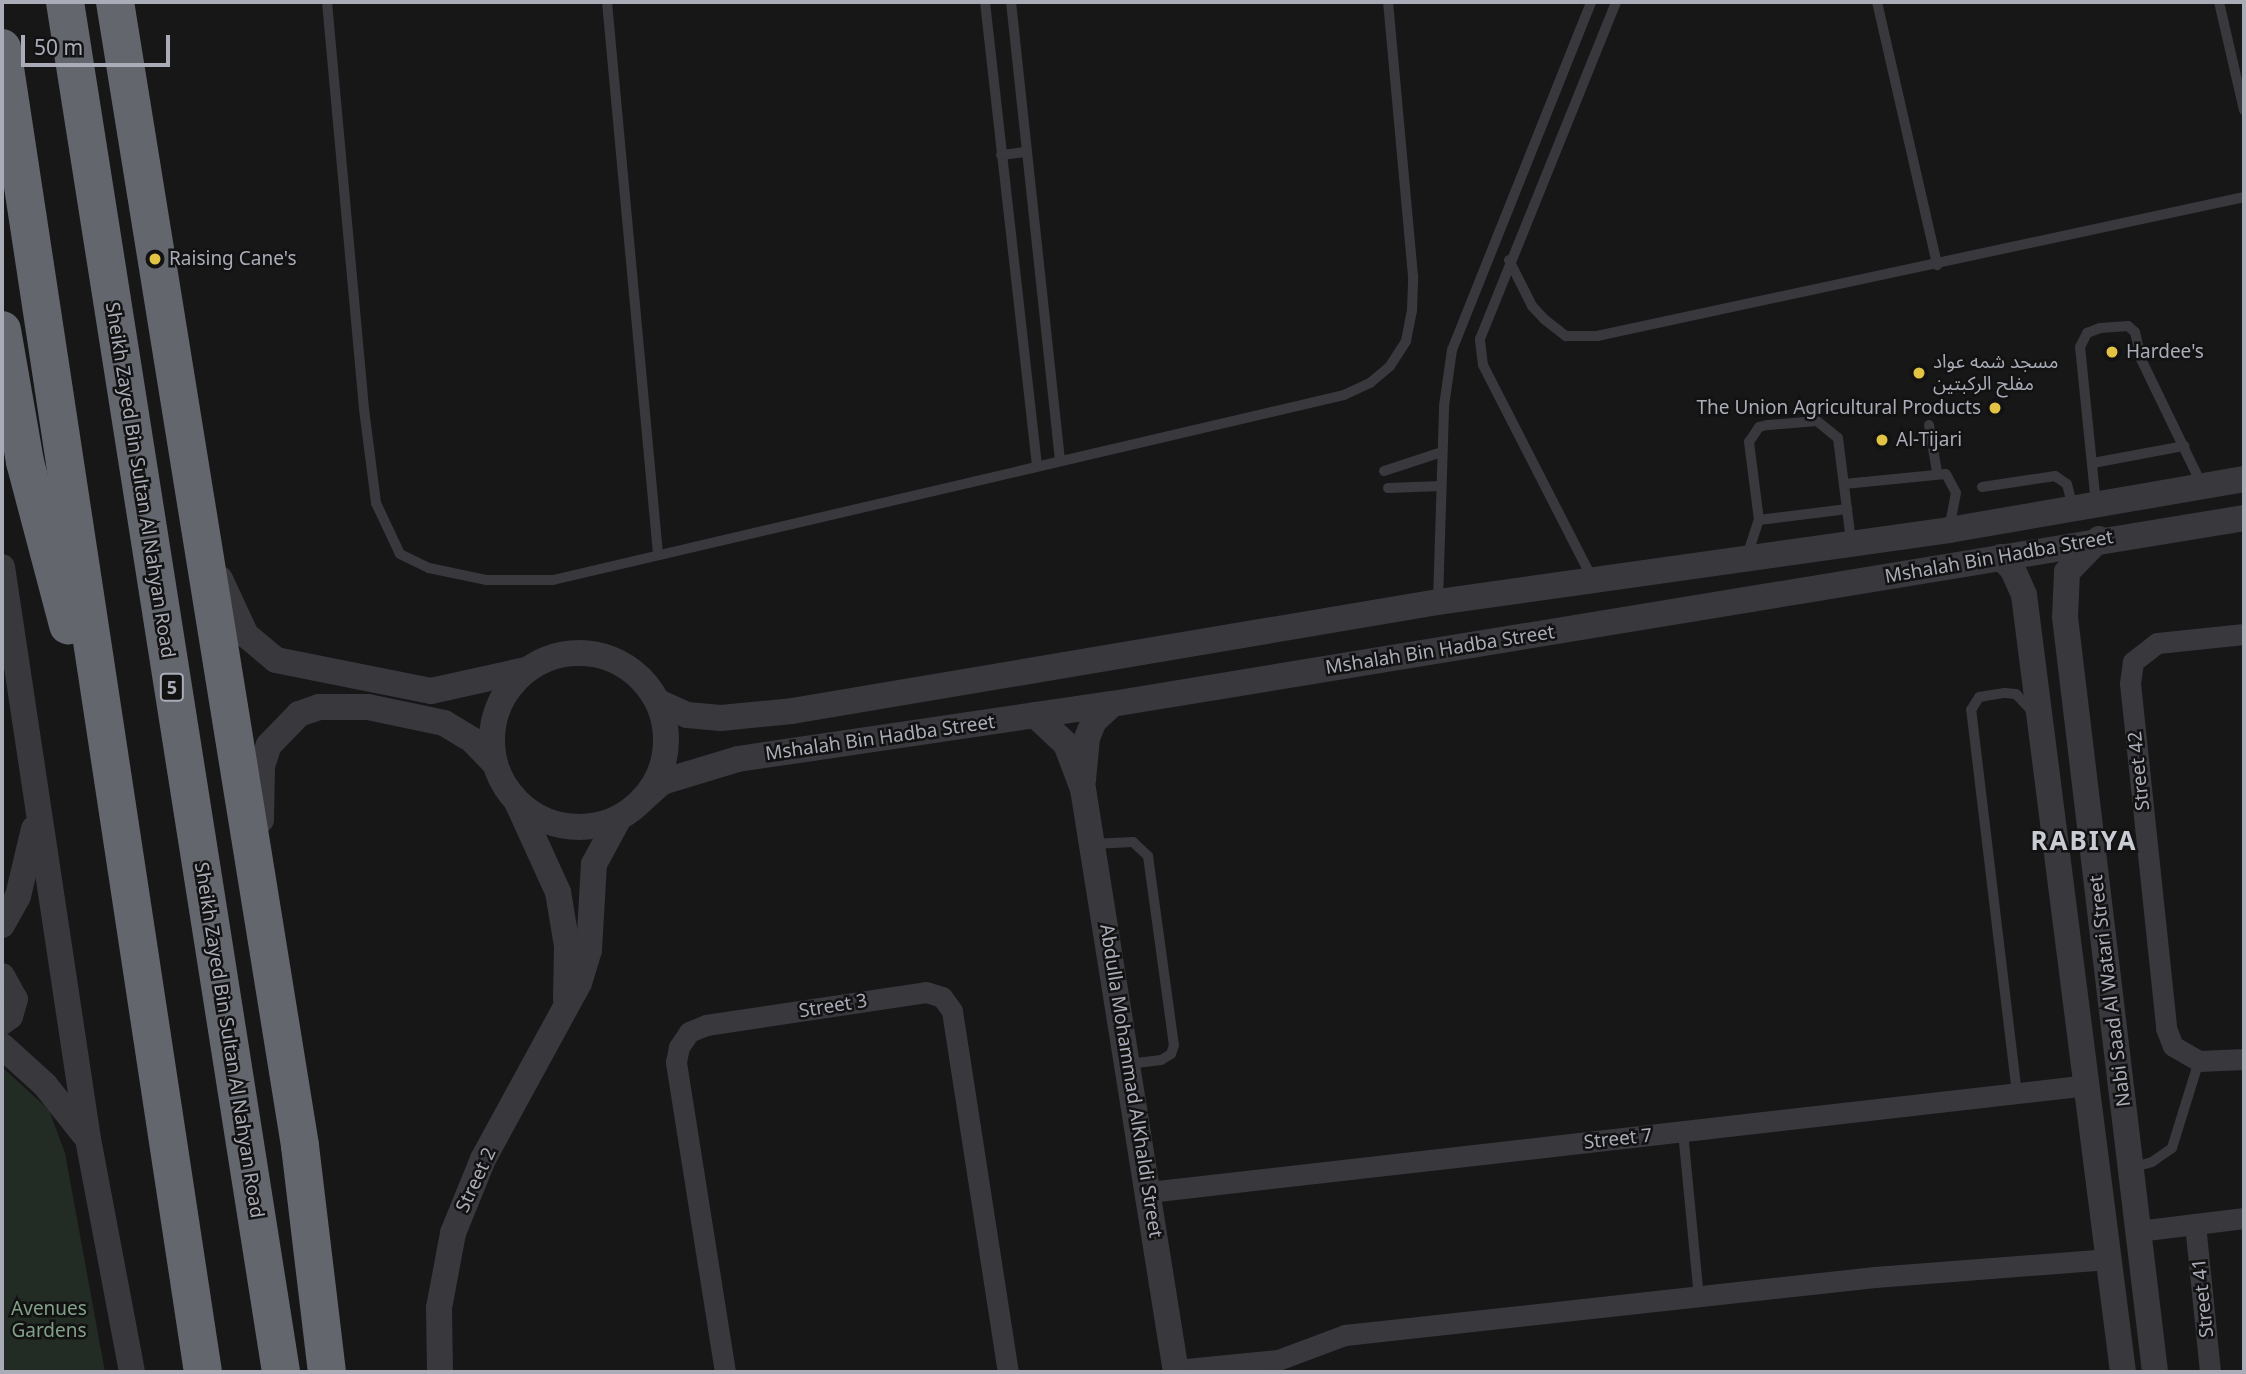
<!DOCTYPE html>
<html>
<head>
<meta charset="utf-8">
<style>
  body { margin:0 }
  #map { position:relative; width:2246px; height:1374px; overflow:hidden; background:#171718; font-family:"Noto Sans","Noto Sans Arabic",sans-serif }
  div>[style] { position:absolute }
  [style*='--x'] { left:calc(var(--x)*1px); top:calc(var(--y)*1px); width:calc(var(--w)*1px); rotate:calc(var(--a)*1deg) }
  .green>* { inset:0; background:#232b25 }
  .service>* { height:10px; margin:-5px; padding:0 5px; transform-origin:5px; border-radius:5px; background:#38383d }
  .minor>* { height:21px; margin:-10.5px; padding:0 10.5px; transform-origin:10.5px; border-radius:10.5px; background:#38383d }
  .tertiary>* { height:26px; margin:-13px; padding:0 13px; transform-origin:13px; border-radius:13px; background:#38383d }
  .tertiary>.ring { margin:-13px; padding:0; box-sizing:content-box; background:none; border:26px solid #38383d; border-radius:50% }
  .motorway>* { height:38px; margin:-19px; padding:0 19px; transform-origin:19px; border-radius:19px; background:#64666e }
  .dots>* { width:19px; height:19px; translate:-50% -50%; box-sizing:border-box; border:4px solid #121213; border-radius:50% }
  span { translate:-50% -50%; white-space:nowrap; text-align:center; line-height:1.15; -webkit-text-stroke:5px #121213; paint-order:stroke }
  .shield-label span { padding:2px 5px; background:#121213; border:2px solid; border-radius:5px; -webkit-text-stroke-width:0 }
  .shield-label { font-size:18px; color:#aaacb7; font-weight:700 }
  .poi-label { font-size:19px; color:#aaacb7 }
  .left { translate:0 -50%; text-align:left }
  .right { translate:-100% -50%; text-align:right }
  .street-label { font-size:19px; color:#aaacb7 }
  .park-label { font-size:19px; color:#82a188 }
  .district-label { font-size:26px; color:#caccd4; font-weight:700; letter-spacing:2px }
  .frame { position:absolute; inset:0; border:4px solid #aaacb7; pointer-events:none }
  .scale { position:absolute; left:21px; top:35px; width:149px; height:32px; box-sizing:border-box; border:4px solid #aaacb7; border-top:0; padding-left:9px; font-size:21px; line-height:24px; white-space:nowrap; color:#aaacb7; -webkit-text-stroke:5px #121213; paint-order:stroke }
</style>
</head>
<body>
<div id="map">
  <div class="green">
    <i style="clip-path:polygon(2px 1067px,49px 1110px,65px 1153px,105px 1372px,3px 1372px)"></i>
  </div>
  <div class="service">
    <i style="--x:327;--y:2;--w:409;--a:84.8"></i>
    <i style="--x:364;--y:409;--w:95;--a:82.7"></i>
    <i style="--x:376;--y:503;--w:56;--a:64.8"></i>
    <i style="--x:400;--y:554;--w:32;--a:26"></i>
    <i style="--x:429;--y:568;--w:58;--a:11.9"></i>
    <i style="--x:486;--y:580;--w:67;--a:0"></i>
    <i style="--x:553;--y:580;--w:812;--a:-13.16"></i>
    <i style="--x:1344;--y:395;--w:29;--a:-25"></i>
    <i style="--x:1370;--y:383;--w:26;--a:-40"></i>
    <i style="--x:1390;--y:366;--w:30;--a:-57"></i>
    <i style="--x:1406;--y:341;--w:31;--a:-79"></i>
    <i style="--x:1412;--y:311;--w:35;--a:-88"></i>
    <i style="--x:1413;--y:276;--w:275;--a:-95.2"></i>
    <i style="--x:607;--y:2;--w:554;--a:84.72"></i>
    <i style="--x:985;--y:2;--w:466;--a:83.6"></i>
    <i style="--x:1011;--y:2;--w:461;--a:83.9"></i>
    <i style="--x:1877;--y:2;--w:270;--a:77.1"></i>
    <i style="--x:2219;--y:2;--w:111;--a:77"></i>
    <i style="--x:1001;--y:155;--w:26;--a:-7"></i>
    <i style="--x:1509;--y:260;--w:51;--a:63.4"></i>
    <i style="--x:1532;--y:306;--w:18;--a:47"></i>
    <i style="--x:1544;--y:319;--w:28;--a:38"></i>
    <i style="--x:1566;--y:336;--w:31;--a:0"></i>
    <i style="--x:1597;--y:336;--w:662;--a:-12.12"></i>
    <i style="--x:1929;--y:425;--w:48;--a:80.3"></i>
    <i style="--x:2093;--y:463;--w:93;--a:-10.6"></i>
    <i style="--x:1384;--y:471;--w:61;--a:-18.1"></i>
    <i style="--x:1844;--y:484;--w:102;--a:-5.6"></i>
    <i style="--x:1946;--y:474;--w:21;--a:62"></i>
    <i style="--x:1956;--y:493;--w:37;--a:101"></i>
    <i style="--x:1982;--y:487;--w:74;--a:-8.6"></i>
    <i style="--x:2055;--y:476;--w:14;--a:34"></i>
    <i style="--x:2067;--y:484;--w:25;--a:76"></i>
    <i style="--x:1388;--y:488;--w:53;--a:-2.2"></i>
    <i style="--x:2096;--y:504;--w:158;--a:-95.8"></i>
    <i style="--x:2080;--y:347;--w:16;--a:-63"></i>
    <i style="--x:2087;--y:333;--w:14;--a:-21"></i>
    <i style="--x:2100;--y:328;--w:28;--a:-4"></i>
    <i style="--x:2128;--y:326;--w:9;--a:41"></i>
    <i style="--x:2135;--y:332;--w:28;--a:77"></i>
    <i style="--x:2141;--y:359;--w:140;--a:64.2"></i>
    <i style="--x:1759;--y:520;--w:89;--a:-7.1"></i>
    <i style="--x:1747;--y:556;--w:38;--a:-72"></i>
    <i style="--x:1759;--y:520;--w:79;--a:-97.3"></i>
    <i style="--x:1749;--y:442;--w:18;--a:-56"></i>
    <i style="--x:1759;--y:427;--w:9;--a:-13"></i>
    <i style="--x:1768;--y:425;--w:49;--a:-4.7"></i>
    <i style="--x:1817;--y:421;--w:27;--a:39"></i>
    <i style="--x:1838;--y:438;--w:104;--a:82.8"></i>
    <i style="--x:1592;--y:578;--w:239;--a:-117.1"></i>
    <i style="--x:1483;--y:365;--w:26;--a:-97"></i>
    <i style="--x:1480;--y:339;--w:363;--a:-68"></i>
    <i style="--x:1438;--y:601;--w:195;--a:-88.2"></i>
    <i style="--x:1444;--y:406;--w:57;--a:-81.9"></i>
    <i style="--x:1452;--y:350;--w:375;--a:-68.2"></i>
    <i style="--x:1092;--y:844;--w:41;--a:-2.8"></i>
    <i style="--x:1133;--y:842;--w:21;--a:43"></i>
    <i style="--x:1148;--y:856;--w:191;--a:82.2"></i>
    <i style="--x:1174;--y:1045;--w:9;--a:108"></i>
    <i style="--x:1171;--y:1054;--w:12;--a:149"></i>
    <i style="--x:1161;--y:1060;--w:33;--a:173"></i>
    <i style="--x:2017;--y:1094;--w:387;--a:-96.8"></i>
    <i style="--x:1971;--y:710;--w:15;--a:-58"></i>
    <i style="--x:1979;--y:697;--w:26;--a:-9"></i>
    <i style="--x:2005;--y:693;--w:11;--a:5"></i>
    <i style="--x:2016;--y:694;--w:22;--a:47"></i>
    <i style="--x:1683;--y:1132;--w:166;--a:84.5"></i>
    <i style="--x:2131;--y:1168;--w:22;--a:-16"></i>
    <i style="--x:2152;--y:1162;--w:24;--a:-35"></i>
    <i style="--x:2172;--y:1148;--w:91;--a:-72.8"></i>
  </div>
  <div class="minor">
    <i style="--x:2244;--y:634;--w:87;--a:174.1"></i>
    <i style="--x:2157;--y:643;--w:31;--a:142"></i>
    <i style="--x:2133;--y:662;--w:21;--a:98"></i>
    <i style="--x:2130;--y:683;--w:347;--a:84"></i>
    <i style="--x:2166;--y:1028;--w:19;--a:69"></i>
    <i style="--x:2173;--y:1046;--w:30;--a:30"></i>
    <i style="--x:2199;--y:1061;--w:45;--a:-2.5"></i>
    <i style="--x:1149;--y:1192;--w:945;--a:-6.5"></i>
    <i style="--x:2195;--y:1224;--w:149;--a:84.2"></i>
    <i style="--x:2138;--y:1231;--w:107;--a:-7"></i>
    <i style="--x:1176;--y:1370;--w:102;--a:-5.6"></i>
    <i style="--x:1278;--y:1360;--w:72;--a:-20.5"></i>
    <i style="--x:1345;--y:1335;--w:533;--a:-6.25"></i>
    <i style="--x:1875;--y:1277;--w:235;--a:-4.4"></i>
    <i style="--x:725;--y:1372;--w:314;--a:-99"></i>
    <i style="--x:676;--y:1062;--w:15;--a:-79"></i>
    <i style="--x:679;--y:1047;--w:18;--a:-56"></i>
    <i style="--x:689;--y:1032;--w:18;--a:-22"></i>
    <i style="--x:706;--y:1025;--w:222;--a:-8.5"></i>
    <i style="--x:926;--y:992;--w:17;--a:17"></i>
    <i style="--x:942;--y:997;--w:17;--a:54"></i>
    <i style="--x:952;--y:1011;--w:365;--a:81.2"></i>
  </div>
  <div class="tertiary">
    <i style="--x:2099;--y:539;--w:46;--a:134.1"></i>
    <i style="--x:2067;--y:572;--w:45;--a:92.5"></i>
    <i style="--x:2065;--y:617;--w:760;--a:83.2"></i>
    <i style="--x:2001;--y:557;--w:18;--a:47"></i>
    <i style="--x:2013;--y:570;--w:27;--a:66"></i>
    <i style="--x:2024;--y:595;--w:783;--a:82.74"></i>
    <i style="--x:2;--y:567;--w:578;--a:81.45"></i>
    <i style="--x:88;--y:1139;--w:237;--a:79.3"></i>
    <i style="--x:220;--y:579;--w:62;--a:65.1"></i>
    <i style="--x:246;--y:635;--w:39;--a:40"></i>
    <i style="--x:276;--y:660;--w:158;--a:11.3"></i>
    <i style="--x:431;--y:691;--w:97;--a:-12.5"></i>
    <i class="ring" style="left:492px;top:653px;width:148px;height:148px"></i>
    <i style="--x:658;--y:702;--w:32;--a:24"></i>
    <i style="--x:687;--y:715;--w:34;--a:5"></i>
    <i style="--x:721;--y:718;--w:71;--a:-5.6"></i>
    <i style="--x:792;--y:711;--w:655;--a:-9.58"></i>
    <i style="--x:1438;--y:602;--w:516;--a:-8.02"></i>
    <i style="--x:1949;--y:530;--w:299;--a:-9.8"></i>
    <i style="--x:1035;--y:715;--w:42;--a:43.1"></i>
    <i style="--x:1066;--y:744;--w:48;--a:69.3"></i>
    <i style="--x:1083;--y:789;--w:590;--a:80.94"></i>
    <i style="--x:1083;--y:780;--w:42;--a:-84.6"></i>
    <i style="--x:1087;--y:738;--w:18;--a:-68"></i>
    <i style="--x:1094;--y:721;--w:25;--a:-43"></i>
    <i style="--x:643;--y:799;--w:25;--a:-42"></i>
    <i style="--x:662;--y:782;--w:79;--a:-16.8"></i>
    <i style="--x:738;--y:759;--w:378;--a:-8.4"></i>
    <i style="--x:1112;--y:704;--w:1147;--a:-9.33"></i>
    <i style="--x:517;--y:802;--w:99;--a:65.5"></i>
    <i style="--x:558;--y:892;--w:55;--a:80.5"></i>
    <i style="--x:567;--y:946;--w:53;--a:91.1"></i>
    <i style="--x:261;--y:820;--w:54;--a:-88.9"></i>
    <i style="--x:262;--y:766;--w:22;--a:-72"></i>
    <i style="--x:269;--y:745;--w:43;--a:-45.9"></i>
    <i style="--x:299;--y:714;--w:21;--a:-19"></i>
    <i style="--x:319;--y:707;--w:49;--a:0"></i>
    <i style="--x:368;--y:707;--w:78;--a:11.9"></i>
    <i style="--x:444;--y:723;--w:33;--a:31"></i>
    <i style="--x:472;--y:740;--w:33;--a:46"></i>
    <i style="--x:2;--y:925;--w:33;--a:-61"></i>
    <i style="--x:18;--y:896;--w:69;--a:-76.6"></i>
    <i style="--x:2;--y:976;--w:26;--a:61"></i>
    <i style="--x:15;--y:999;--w:18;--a:106"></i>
    <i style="--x:10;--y:1016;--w:10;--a:143"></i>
    <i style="--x:2;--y:1046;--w:58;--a:42.2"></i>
    <i style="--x:45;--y:1085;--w:63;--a:51.5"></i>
    <i style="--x:440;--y:1372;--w:64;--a:-90.9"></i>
    <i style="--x:439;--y:1308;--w:76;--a:-79.4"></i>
    <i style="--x:453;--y:1233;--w:80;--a:-67.9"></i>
    <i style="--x:483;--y:1159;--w:200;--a:-61.4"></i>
    <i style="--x:579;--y:983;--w:34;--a:-73"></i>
    <i style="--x:589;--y:950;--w:86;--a:-86.7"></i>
    <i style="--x:594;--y:864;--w:52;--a:-61.5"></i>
  </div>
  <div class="motorway">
    <i style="--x:65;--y:2;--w:1387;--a:81.04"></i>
    <i style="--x:115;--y:2;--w:1159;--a:80.81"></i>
    <i style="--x:300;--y:1146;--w:228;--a:83.2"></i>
    <i style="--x:2;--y:48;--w:1339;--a:81.37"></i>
    <i style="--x:2;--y:330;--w:134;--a:80.1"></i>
    <i style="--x:25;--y:462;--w:169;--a:75.2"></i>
  </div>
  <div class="dots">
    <i style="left:155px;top:259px;background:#e3c343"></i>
    <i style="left:2112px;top:352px;background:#e3c343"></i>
    <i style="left:1919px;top:373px;background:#e3c343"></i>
    <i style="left:1995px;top:408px;background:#e3c343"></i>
    <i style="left:1882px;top:440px;background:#e3c343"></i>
  </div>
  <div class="shield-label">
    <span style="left:172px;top:687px">5</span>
  </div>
  <div class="poi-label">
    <span class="left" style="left:169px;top:259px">Raising Cane's</span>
    <span class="left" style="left:2126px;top:352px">Hardee's</span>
    <span class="left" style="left:1933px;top:373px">مسجد شمه عواد<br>مفلح الركبتين</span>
    <span class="right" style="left:1981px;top:408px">The Union Agricultural Products</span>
    <span class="left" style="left:1896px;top:440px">Al-Tijari</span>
  </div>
  <div class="street-label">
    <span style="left:140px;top:480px;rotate:81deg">Sheikh Zayed Bin Sultan Al Nahyan Road</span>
    <span style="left:1999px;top:557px;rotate:-10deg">Mshalah Bin Hadba Street</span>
    <span style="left:1440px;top:650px;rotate:-9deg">Mshalah Bin Hadba Street</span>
    <span style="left:880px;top:738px;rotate:-8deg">Mshalah Bin Hadba Street</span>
    <span style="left:2139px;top:771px;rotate:-96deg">Street 42</span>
    <span style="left:2110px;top:991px;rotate:-97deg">Nabi Saad Al Watari Street</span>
    <span style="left:833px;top:1006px;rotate:-9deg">Street 3</span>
    <span style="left:229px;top:1040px;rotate:81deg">Sheikh Zayed Bin Sultan Al Nahyan Road</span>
    <span style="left:1131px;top:1081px;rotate:81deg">Abdulla Mohammad AlKhaldi Street</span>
    <span style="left:1618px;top:1139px;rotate:-6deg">Street 7</span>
    <span style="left:476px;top:1180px;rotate:-65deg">Street 2</span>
    <span style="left:2203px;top:1298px;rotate:-96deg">Street 41</span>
  </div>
  <div class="park-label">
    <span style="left:49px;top:1320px">Avenues<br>Gardens</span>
  </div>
  <div class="district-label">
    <span style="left:2084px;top:841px">RABIYA</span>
  </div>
  <div class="frame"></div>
  <div class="scale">50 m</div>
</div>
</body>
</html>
